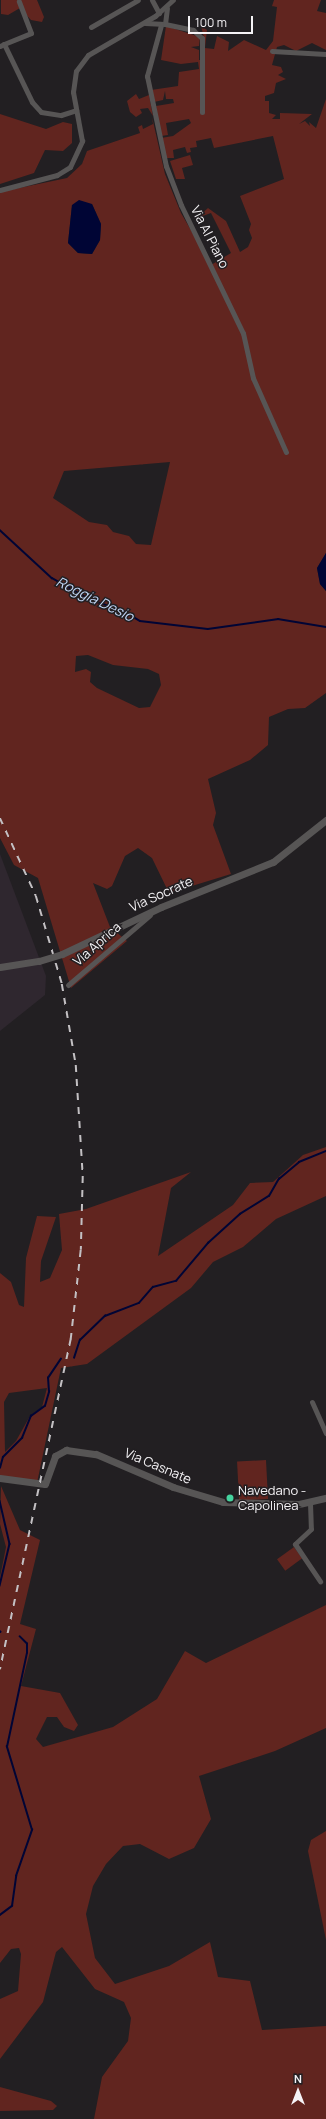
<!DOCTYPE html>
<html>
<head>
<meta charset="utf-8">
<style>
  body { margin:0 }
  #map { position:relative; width:326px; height:2119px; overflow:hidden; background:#221f22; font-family:Manrope,sans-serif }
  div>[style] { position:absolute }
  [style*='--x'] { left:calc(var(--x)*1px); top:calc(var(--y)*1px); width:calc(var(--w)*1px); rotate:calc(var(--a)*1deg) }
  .built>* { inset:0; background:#2f272f }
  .green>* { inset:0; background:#61251f; transform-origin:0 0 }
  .water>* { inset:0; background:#000535 }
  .stream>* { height:1.5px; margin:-0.75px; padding:0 0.75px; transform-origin:0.75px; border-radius:0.75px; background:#000535 }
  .minor>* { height:5px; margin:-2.5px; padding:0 2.5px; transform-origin:2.5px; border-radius:2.5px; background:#575555 }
  .tertiary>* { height:7px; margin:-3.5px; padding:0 3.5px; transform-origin:3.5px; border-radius:3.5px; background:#575555 }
  .rail>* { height:1.5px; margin-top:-0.75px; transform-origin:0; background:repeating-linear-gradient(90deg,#c3c0c3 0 7px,transparent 0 14px) }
  .tertiary-bridge>* { height:7px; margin:-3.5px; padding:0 3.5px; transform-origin:3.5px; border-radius:3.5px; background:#575555 }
  .dots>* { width:11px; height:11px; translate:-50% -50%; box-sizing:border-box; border:2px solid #221f22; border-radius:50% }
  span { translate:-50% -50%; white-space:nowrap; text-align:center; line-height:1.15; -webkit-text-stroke:3px #221f22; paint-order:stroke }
  .street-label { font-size:13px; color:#f5f3f6 }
  .poi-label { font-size:13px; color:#f5f3f6 }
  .left { translate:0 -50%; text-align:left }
  .water-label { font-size:14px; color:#c2d6f6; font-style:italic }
  .north { position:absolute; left:278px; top:2071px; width:40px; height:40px; -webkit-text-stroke:3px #221f22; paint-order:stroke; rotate:0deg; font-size:11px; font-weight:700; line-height:16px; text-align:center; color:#f5f3f6 }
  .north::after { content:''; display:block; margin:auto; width:14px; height:18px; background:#f5f3f6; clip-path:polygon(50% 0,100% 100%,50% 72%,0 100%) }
  .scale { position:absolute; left:188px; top:16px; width:65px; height:18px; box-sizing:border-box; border:2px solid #f5f3f6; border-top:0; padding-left:5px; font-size:12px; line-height:14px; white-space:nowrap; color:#f5f3f6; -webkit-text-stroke:3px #221f22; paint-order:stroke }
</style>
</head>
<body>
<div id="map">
  <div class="built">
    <i style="clip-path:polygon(0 854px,46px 976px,45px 995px,0 1031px)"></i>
  </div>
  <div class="green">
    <i style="clip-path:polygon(1px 0,37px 0,44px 17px,42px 22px,31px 20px,20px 8px,8px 15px,1px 14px)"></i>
    <i style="clip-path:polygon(evenodd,274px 0,321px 0,317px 11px,326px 13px,326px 50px,312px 43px,296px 51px,284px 45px,277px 47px,272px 65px,281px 67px,283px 72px,278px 75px,286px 79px,276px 83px,274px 93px,265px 96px,265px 101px,269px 101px,269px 113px,276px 115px,272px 119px,280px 119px,280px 113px,312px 114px,299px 124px,305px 121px,310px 126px,309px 122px,316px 128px,326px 99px,326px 553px,317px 568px,320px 584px,326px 591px,326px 693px,305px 708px,288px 709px,269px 717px,268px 745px,250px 760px,208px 779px,216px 813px,213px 825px,231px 874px,169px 893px,152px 858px,138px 848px,125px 856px,112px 886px,107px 889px,93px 883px,110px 927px,127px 941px,71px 988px,38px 878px,14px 865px,0 838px,0 192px,67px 178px,82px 164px,87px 151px,140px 133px,138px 127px,142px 125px,143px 129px,153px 124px,152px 117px,165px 174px,181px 213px,211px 265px,231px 253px,211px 213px,197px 218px,208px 208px,226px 221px,240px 252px,248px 247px,252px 238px,249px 230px,251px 224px,240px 196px,284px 179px,273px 136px,214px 148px,211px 138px,196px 141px,197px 147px,190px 148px,191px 152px,187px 153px,185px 147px,173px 150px,174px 158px,166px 158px,161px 138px,173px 136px,191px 123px,189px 119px,166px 123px,168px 135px,161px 136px,156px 106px,174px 103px,173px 99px,166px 99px,165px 91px,163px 100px,154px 102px,151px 90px,178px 86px,179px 72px,199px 69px,198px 62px,181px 64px,161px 60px,166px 26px,200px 37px,199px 46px,191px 47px,199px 50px,199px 60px,203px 60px,205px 42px,201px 26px,207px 30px,205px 48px,214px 49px,217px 36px,229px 42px,228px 51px,244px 40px,266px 50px,273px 41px,277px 7px,272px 6px,274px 0,92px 204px,101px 224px,100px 240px,92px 254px,78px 253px,68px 243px,72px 205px,92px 204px,274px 0,170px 462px,151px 545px,136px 544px,129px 536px,113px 532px,107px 525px,89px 522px,53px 498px,64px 471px,170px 462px,274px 0,88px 655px,113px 665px,148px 669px,159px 674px,161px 685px,150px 707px,139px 708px,97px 688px,90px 682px,91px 672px,86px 669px,75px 672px,76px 656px,88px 655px)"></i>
    <i style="clip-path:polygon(136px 94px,139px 99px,149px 95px,153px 116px,148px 108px,140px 109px,142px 113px,136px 117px,130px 112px,127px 101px)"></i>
    <i style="clip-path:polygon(0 114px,46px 129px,63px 122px,72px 124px,72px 143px,63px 151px,45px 150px,34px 173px,0 184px)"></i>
    <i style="clip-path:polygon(190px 155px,193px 165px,182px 168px,185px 179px,176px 179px,170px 161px)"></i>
    <i style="clip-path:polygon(evenodd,326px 1147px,326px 1196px,276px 1219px,243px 1247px,213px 1262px,191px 1288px,87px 1364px,61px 1368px,37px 1483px,0 1476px,0 1273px,11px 1282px,19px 1305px,24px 1307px,26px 1258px,37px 1216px,56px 1217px,41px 1261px,40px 1282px,50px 1278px,62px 1250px,59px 1214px,86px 1209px,191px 1172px,171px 1188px,158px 1256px,233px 1205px,250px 1183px,273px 1182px,303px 1155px,326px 1147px,47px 1388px,42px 1407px,30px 1416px,16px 1441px,5px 1452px,4px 1402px,9px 1393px,47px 1388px)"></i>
    <i style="left:266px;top:1460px;width:39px;height:29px;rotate:87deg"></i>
    <i style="clip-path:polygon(1px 1486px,20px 1530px,40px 1540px,20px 1624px,36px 1629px,21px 1686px,60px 1693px,78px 1725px,74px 1731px,64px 1727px,57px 1717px,47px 1717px,36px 1739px,43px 1747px,113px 1727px,157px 1699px,185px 1651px,206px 1663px,326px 1605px,326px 1728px,275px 1751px,199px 1776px,211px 1819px,194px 1848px,169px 1859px,140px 1844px,123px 1846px,106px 1864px,93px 1886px,86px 1914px,95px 1958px,115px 1984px,169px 1966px,210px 1942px,218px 1977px,250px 1981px,262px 2030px,326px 2026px,326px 2119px,94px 2119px,102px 2077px,128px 2041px,131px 2018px,124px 2002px,95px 1989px,62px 1947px,56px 1952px,43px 2002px,0 2059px,0 1999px,18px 1991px,21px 1954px,19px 1948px,11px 1949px,0 1963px,0 1577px,6px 1547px,0 1524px)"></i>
    <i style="left:294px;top:1547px;width:14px;height:21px;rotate:54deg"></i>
    <i style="clip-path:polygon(326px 1831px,326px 1940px,308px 1851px,311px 1840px)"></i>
    <i style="clip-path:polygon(0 2087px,51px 2101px,57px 2106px,53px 2110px,0 2111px)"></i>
  </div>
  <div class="water">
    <i style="clip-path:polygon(79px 200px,92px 204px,101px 224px,100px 240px,92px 254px,78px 253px,68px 243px,72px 205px)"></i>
    <i style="clip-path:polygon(326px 553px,326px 591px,320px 584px,317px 568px)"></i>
  </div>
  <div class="stream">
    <i style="--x:0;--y:530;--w:71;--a:42.7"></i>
    <i style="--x:52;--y:578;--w:45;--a:29.4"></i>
    <i style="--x:91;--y:600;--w:33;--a:18"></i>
    <i style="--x:122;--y:610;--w:21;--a:31"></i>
    <i style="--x:140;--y:621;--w:68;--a:6.7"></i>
    <i style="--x:208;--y:629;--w:71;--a:-8.1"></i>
    <i style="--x:278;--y:619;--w:49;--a:9.5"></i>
    <i style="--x:74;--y:1358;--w:19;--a:-72"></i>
    <i style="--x:80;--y:1340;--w:35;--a:-44"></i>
    <i style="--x:105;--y:1316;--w:36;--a:-21"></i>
    <i style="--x:139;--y:1303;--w:21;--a:-49"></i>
    <i style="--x:153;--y:1287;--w:24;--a:-15"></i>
    <i style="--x:176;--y:1281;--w:50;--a:-49.9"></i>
    <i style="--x:208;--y:1243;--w:43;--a:-42.2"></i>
    <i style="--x:240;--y:1214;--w:34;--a:-32"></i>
    <i style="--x:269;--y:1196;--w:20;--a:-60"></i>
    <i style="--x:279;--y:1179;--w:26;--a:-40"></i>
    <i style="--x:299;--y:1162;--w:29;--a:-22"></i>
    <i style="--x:0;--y:1468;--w:11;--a:-75"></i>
    <i style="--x:3;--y:1457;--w:27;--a:-45"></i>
    <i style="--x:22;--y:1438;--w:24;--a:-68"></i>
    <i style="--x:31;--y:1416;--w:17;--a:-36"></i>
    <i style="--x:45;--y:1406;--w:15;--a:-74"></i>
    <i style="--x:49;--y:1392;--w:14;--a:-94"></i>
    <i style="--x:48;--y:1378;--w:23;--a:-56"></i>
    <i style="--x:0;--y:1501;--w:44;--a:76.9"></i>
    <i style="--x:10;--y:1544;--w:43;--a:103.4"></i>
    <i style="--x:0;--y:1631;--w:1;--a:45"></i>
    <i style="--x:0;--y:1915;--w:15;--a:-37"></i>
    <i style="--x:12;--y:1906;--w:30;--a:-82"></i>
    <i style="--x:16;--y:1876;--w:49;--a:-70.8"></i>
    <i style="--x:32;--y:1830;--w:87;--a:-106.8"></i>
    <i style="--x:7;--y:1747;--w:96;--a:-78"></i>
    <i style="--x:27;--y:1653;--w:9;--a:-90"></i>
    <i style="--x:27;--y:1644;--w:10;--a:-135"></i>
  </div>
  <div class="minor">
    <i style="--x:152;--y:0;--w:15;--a:62"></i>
    <i style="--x:145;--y:23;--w:20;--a:3"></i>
    <i style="--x:165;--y:24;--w:16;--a:-83"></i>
    <i style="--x:165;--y:24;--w:29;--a:12"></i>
    <i style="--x:193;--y:30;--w:12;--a:42"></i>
    <i style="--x:202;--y:38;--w:74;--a:90"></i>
    <i style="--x:161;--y:25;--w:53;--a:105.4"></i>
    <i style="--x:147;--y:76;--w:92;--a:78.1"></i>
    <i style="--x:166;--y:166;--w:42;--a:69"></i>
    <i style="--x:181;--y:205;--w:142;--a:64.2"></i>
    <i style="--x:243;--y:333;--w:46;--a:77.5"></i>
    <i style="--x:253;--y:378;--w:81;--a:66"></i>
    <i style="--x:91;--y:27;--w:54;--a:-29.9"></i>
    <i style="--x:4;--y:44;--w:29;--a:-22"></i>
    <i style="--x:31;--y:33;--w:34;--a:-111"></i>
    <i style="--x:0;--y:46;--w:4;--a:-27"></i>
    <i style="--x:4;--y:44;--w:64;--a:64.2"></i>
    <i style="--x:32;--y:102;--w:13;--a:48"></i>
    <i style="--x:41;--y:112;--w:20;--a:9"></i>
    <i style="--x:61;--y:115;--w:16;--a:-18"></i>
    <i style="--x:272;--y:51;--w:54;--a:3.2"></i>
    <i style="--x:0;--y:190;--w:59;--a:-14.7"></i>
    <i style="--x:57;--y:175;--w:15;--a:-32"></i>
    <i style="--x:70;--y:167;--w:29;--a:-65"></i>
    <i style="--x:82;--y:141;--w:50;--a:-100.4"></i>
    <i style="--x:73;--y:92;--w:21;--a:-82"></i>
    <i style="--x:76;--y:71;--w:20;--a:-53"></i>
    <i style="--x:88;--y:55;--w:78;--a:-30.2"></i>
    <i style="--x:155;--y:16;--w:24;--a:-42"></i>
    <i style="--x:68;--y:985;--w:108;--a:-40.5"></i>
    <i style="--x:312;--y:1402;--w:34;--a:66"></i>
    <i style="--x:310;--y:1503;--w:26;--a:88"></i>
    <i style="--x:311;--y:1529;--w:22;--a:137"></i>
    <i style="--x:295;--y:1544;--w:45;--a:56"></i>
  </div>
  <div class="tertiary">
    <i style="--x:62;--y:954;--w:110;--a:-25.4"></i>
    <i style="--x:161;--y:907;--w:121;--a:-21.9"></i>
    <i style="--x:273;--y:862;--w:68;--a:-38.4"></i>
    <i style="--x:0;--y:967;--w:39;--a:-9"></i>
    <i style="--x:0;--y:1478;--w:45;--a:7.6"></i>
    <i style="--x:45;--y:1484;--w:30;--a:-70"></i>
    <i style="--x:55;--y:1456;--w:13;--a:-29"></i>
    <i style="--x:66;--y:1450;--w:30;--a:8"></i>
    <i style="--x:96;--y:1454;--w:84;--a:23.2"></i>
    <i style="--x:173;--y:1487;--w:52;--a:16.7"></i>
    <i style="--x:223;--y:1502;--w:76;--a:1.5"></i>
    <i style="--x:299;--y:1504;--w:28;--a:-13"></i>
  </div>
  <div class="rail">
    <i style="--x:0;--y:818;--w:86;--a:65.2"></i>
    <i style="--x:36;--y:896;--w:92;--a:73.5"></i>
    <i style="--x:62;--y:984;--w:82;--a:80.2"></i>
    <i style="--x:76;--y:1065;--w:111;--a:86.4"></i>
    <i style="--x:83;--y:1176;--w:74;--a:91.5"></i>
    <i style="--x:81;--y:1250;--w:90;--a:96.4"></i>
    <i style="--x:71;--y:1339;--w:338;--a:102.1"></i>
  </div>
  <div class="tertiary-bridge">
    <i style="--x:39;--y:961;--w:24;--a:-17"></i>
  </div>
  <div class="dots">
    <i style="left:230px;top:1498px;background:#45d49f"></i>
  </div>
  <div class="street-label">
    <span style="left:210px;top:237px;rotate:63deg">Via Al Piano</span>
    <span style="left:161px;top:894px;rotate:-24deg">Via Socrate</span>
    <span style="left:97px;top:944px;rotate:-41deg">Via Aprica</span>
    <span style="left:158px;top:1466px;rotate:23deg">Via Casnate</span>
  </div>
  <div class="poi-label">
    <span class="left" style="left:238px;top:1498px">Navedano -<br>Capolinea</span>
  </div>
  <div class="water-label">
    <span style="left:95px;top:599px;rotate:26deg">Roggia Desio</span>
  </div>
  <div class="north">N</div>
  <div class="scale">100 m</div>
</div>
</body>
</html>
